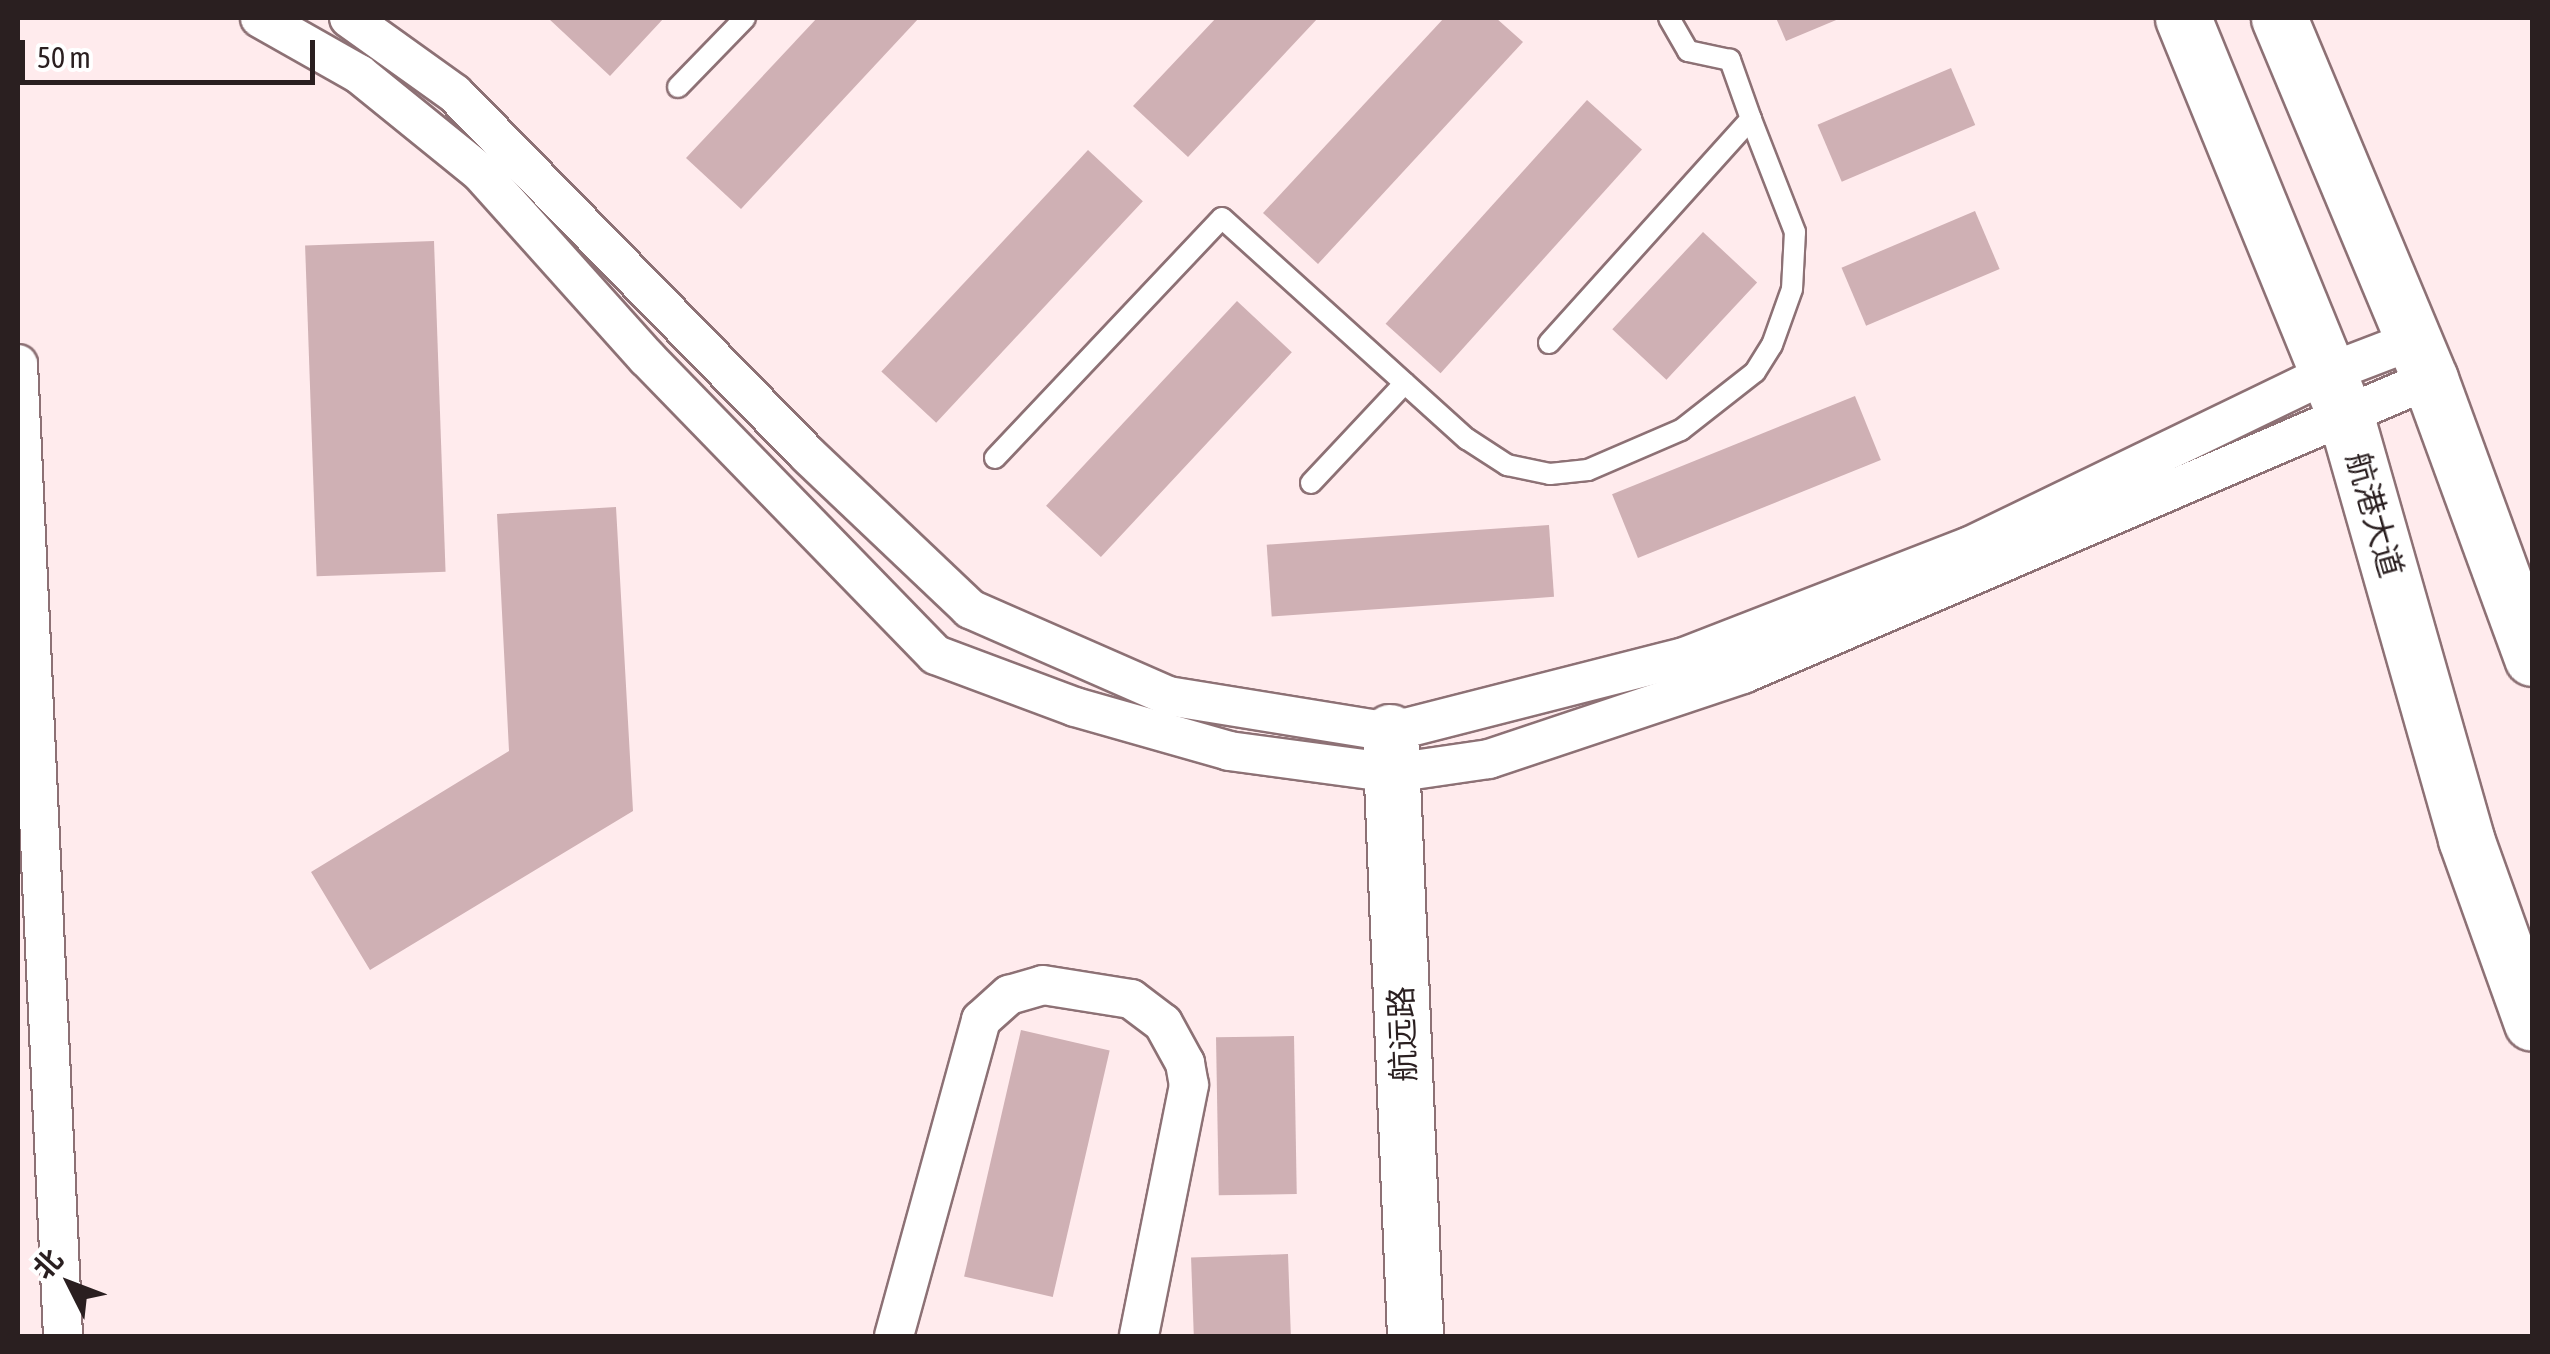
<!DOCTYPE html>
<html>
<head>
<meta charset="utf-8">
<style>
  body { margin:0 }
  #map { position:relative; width:2550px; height:1354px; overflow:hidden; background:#ffebed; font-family:"Asap Condensed","Noto Sans SC",sans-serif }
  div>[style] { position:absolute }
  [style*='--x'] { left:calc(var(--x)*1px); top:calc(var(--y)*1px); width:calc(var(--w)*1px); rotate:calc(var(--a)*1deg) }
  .building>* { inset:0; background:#cfb0b4; transform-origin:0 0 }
  .roads { filter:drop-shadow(2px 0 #8d7175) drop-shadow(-2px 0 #8d7175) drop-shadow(0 2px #8d7175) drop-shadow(0 -2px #8d7175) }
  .lane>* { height:20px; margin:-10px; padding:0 10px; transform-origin:10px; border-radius:10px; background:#fff }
  .street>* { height:38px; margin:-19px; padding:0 19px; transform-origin:19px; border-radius:19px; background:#fff }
  .secondary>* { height:55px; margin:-27.5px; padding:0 27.5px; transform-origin:27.5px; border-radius:27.5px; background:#fff }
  span { translate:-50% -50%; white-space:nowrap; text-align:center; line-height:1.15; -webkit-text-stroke:9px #fff; paint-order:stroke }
  .street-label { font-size:32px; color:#2a1f20 }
  .frame { position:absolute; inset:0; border:20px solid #2a1f20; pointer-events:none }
  .north { position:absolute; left:20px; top:1234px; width:100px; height:100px; -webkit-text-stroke:8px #fff; paint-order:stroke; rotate:312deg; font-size:28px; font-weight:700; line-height:40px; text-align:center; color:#2a1f20 }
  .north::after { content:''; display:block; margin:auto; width:35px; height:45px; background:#2a1f20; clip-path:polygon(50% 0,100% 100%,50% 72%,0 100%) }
  .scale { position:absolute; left:20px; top:40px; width:295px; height:45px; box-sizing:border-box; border:5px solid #2a1f20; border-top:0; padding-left:12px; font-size:30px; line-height:35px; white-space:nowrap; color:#2a1f20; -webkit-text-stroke:8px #fff; paint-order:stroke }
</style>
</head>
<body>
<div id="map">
  <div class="building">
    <i style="clip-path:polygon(548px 18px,664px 18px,610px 76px)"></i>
    <i style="clip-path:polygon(817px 18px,919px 18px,741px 209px,686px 158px)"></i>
    <i style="clip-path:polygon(1216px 18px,1318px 18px,1188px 157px,1133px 106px)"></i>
    <i style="clip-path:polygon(1444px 18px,1496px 18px,1523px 42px,1318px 264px,1263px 213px)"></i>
    <i style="clip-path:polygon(1776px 18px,1841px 18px,1786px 41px)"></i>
    <i style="left:1951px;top:68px;width:62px;height:145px;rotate:67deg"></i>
    <i style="left:1587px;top:100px;width:74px;height:301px;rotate:42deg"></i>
    <i style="left:1088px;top:150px;width:75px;height:303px;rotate:43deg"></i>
    <i style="left:1975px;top:211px;width:63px;height:145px;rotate:67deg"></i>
    <i style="left:1703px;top:232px;width:74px;height:133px;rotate:43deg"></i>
    <i style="left:434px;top:241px;width:331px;height:129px;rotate:88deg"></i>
    <i style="left:1237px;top:301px;width:75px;height:280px;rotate:43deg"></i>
    <i style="left:1855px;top:396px;width:69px;height:262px;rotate:68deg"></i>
    <i style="clip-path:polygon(616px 507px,633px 811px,370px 970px,311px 872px,509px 751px,497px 514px)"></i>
    <i style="left:1549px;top:525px;width:72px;height:283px;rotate:86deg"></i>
    <i style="left:1021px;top:1030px;width:91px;height:253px;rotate:13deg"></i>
    <i style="left:1294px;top:1036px;width:158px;height:78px;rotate:89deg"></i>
    <i style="left:1288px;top:1254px;width:82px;height:97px;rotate:88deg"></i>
  </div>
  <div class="roads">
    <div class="lane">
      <i style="--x:678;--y:87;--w:96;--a:-45.8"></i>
      <i style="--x:1549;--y:343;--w:302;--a:-48"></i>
      <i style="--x:1751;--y:119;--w:63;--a:-109.6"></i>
      <i style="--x:1730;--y:60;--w:43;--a:-167.9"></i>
      <i style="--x:1688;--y:51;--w:38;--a:-120"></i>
      <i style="--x:995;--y:458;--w:330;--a:-46.6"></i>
      <i style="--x:1222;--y:218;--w:330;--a:42.1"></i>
      <i style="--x:1467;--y:439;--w:48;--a:33"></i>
      <i style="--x:1507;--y:465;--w:44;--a:11.8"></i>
      <i style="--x:1550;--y:474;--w:38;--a:-6"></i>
      <i style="--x:1588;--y:470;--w:101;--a:-23.3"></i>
      <i style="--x:1681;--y:430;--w:94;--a:-38.1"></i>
      <i style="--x:1755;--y:372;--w:32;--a:-58"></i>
      <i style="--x:1772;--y:345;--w:59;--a:-70.3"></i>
      <i style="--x:1792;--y:289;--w:57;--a:-87"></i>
      <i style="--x:1795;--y:232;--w:121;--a:-111.3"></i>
      <i style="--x:1311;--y:483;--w:137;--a:-46.8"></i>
    </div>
    <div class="street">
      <i style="--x:260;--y:18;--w:114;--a:29.5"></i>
      <i style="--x:359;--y:74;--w:156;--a:39"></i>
      <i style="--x:480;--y:172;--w:250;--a:48.1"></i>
      <i style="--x:647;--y:358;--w:414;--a:45.8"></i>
      <i style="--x:936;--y:655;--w:148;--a:20.5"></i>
      <i style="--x:1075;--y:707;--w:160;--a:15.9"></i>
      <i style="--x:1229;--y:751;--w:165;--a:7.6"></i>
      <i style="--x:1393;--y:773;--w:97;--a:-8.3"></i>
      <i style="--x:1489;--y:759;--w:268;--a:-18.5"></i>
      <i style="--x:1743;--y:674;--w:748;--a:-23.24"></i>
      <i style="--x:349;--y:18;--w:130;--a:35.6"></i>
      <i style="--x:455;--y:94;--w:505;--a:45.64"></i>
      <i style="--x:808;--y:455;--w:224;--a:43.5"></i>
      <i style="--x:970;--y:609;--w:216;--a:23.7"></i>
      <i style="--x:1168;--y:696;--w:225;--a:9.2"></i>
      <i style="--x:1390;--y:732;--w:303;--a:-14.3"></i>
      <i style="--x:1684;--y:657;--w:305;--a:-21.2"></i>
      <i style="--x:1968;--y:547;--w:400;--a:-25.8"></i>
      <i style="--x:2328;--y:373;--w:92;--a:-21"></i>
      <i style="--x:18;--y:364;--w:973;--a:87.35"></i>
      <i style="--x:894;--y:1336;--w:328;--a:-74.6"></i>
      <i style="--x:981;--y:1020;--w:38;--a:-42"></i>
      <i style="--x:1009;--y:995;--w:35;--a:-16"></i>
      <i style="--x:1043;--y:985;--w:89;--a:9"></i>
      <i style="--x:1131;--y:999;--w:40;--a:37"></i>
      <i style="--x:1163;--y:1023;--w:46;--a:61.2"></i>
      <i style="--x:1185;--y:1063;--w:22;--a:80"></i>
      <i style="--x:1189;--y:1085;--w:256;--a:101.3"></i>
    </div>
    <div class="secondary">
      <i style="--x:2183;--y:18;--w:431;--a:67.8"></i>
      <i style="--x:2346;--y:417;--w:439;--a:74.1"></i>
      <i style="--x:2466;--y:839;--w:195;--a:70.3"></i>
      <i style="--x:2279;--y:18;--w:391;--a:67.3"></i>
      <i style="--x:2430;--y:379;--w:297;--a:69.9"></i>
      <i style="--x:1390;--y:732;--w:605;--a:87.63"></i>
    </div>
  </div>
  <div class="street-label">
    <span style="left:2374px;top:515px;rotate:74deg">航港大道</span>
    <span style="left:1403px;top:1034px;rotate:-92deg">航远路</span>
  </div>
  <div class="frame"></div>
  <div class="north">北</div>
  <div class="scale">50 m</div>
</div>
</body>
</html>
